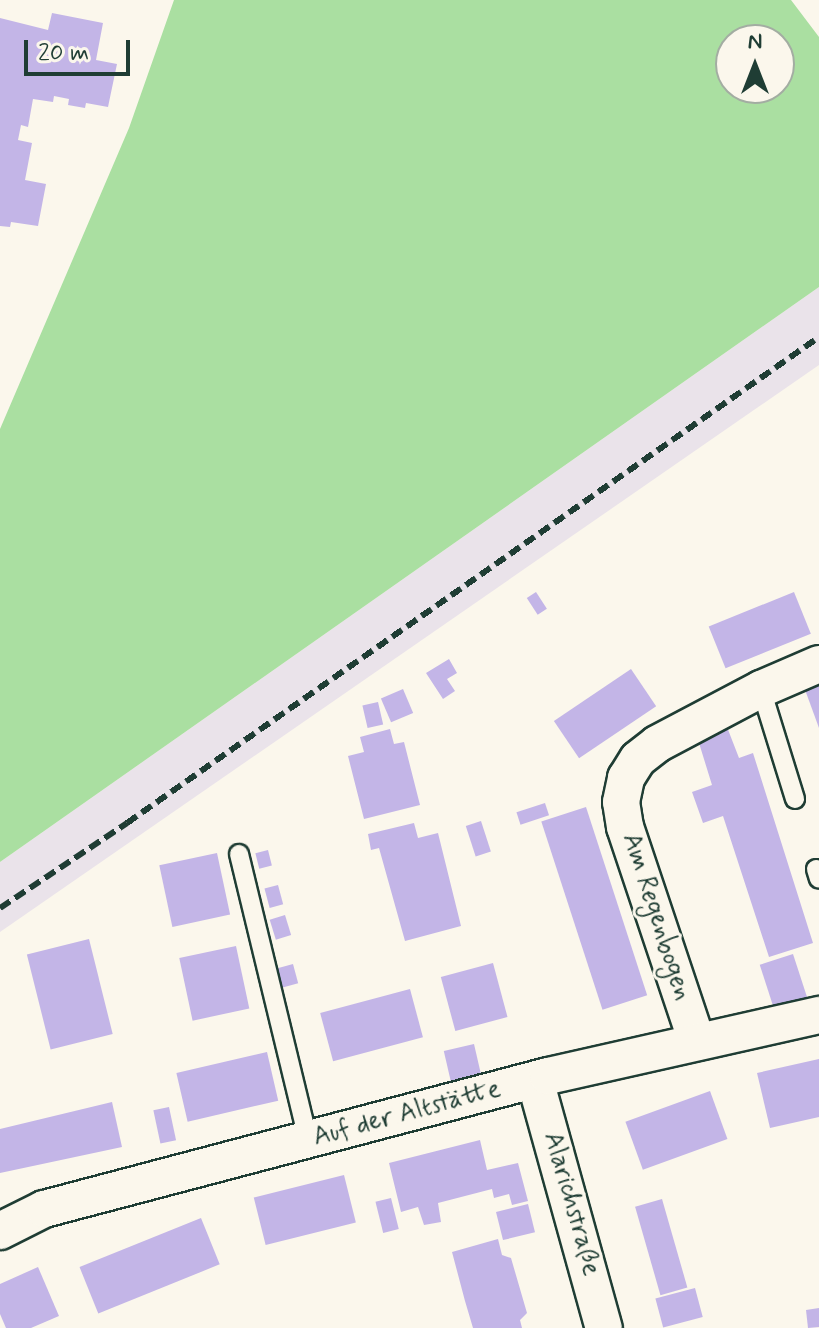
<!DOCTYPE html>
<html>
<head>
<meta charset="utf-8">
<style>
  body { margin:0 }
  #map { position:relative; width:819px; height:1328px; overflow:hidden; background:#fbf7ec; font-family:Mynerve,sans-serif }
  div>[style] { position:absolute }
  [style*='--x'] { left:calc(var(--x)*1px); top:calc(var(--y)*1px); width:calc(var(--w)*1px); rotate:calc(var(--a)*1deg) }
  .built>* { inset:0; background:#eae3ea }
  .green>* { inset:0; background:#aadfa1 }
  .building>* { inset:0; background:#c3b5e7; transform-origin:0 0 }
  .roads { filter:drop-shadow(2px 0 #1f3d34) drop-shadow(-2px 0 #1f3d34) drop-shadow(0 2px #1f3d34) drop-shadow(0 -2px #1f3d34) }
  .lane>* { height:18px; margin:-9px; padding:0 9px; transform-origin:9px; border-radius:9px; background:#fbf7ec }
  .street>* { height:36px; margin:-18px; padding:0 18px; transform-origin:18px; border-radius:18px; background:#fbf7ec }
  .rail>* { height:6px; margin-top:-3px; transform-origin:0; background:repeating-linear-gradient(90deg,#1f3d34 0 12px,transparent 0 18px) }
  span { translate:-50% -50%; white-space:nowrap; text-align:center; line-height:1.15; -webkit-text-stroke:6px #fbf7ec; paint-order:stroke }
  .street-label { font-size:26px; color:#1f3d34 }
  .north { position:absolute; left:715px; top:24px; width:80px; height:80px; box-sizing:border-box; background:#fbf7ec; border:2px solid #a3ada2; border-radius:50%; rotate:0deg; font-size:22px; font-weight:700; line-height:32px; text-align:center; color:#1f3d34 }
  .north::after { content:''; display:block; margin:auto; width:28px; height:36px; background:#1f3d34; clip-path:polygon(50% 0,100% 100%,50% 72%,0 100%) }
  .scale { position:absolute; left:24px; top:40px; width:106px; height:36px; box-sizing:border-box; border:4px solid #1f3d34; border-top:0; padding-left:10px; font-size:24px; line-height:28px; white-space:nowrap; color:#1f3d34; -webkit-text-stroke:6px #fbf7ec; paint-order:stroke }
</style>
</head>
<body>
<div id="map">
  <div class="built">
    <i style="clip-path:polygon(819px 287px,819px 365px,0 932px,0 862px)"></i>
  </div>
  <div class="green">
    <i style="clip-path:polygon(evenodd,174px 0,791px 0,819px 37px,819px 287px,0 862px,0 429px,129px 128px,174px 0,731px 40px,779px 40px,779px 88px,731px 88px,731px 40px)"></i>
  </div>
  <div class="building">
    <i style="clip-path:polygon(52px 13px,103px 23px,96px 60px,117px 64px,108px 107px,86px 103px,85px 108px,68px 105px,69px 99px,54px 96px,53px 102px,33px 99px,28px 127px,21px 125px,18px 140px,32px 143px,25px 180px,46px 184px,38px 226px,11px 222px,10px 227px,0 226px,0 18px,48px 30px)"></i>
    <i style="left:536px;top:592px;width:20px;height:11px;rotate:57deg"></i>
    <i style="left:794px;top:592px;width:45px;height:92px;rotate:68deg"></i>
    <i style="clip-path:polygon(449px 659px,457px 673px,447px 679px,455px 691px,443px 699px,426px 673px)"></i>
    <i style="left:631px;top:669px;width:45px;height:93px;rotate:56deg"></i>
    <i style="clip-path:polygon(819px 681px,819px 728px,804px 687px)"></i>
    <i style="left:403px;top:689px;width:26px;height:24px;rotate:67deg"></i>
    <i style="left:378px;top:702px;width:23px;height:16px;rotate:77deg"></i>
    <i style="clip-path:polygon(727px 727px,739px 758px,753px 753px,813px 943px,769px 957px,723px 816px,703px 823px,692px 792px,712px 785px,699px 743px)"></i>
    <i style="clip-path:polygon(390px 729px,394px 744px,404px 742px,420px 805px,364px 819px,348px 756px,364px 752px,360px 737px)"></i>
    <i style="left:545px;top:803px;width:13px;height:30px;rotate:72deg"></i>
    <i style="left:586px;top:807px;width:198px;height:47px;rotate:72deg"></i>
    <i style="left:481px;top:821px;width:32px;height:16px;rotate:72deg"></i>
    <i style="clip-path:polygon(414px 823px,418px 838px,438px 833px,461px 926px,405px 941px,379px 848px,371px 850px,368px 834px)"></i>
    <i style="left:268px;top:850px;width:16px;height:13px;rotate:76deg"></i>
    <i style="left:217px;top:853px;width:63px;height:59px;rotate:78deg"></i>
    <i style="left:278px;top:885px;width:20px;height:14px;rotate:75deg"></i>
    <i style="left:285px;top:915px;width:21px;height:16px;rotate:73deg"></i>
    <i style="left:89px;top:939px;width:98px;height:64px;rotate:76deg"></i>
    <i style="left:236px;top:946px;width:64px;height:58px;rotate:78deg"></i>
    <i style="left:793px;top:954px;width:49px;height:35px;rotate:72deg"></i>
    <i style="left:493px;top:963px;width:56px;height:54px;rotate:75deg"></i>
    <i style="left:293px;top:964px;width:20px;height:16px;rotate:75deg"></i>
    <i style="left:410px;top:989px;width:50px;height:93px;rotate:75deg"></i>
    <i style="left:474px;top:1044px;width:31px;height:31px;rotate:77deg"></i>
    <i style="left:267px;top:1052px;width:50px;height:93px;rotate:77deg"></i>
    <i style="clip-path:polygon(819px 1059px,819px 1117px,770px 1128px,757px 1073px)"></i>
    <i style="left:710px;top:1091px;width:51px;height:90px;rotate:70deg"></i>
    <i style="clip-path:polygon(112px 1102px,122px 1147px,0 1173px,0 1129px)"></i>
    <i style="left:169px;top:1107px;width:34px;height:16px;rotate:78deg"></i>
    <i style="clip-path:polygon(480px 1140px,487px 1170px,518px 1163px,528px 1201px,512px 1205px,509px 1194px,494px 1198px,492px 1189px,438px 1203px,441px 1222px,424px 1225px,418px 1207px,401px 1212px,389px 1163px)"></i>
    <i style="left:344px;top:1175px;width:49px;height:93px;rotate:76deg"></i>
    <i style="left:391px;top:1198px;width:32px;height:16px;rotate:76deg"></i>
    <i style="left:662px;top:1199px;width:92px;height:28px;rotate:74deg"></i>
    <i style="left:528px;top:1204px;width:29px;height:33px;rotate:76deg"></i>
    <i style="left:201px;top:1218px;width:50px;height:131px;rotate:68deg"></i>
    <i style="clip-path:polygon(498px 1239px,502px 1255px,511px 1258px,527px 1313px,520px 1320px,522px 1328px,473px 1328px,465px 1301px,452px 1252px)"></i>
    <i style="clip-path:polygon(38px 1267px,59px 1316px,31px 1328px,6px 1328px,0 1314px,0 1284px)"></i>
    <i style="left:695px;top:1288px;width:30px;height:41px;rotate:75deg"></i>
    <i style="clip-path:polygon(819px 1308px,819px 1327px,808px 1328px,806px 1310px)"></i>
  </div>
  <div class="roads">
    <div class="lane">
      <i style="--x:761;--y:689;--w:115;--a:72.8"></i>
      <i style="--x:239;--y:854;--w:294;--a:76.4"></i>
      <i style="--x:816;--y:869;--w:10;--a:73"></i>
    </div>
    <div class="street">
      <i style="--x:697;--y:1042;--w:227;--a:-108.5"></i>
      <i style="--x:625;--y:827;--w:25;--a:-99"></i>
      <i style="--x:621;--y:802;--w:25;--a:-78"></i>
      <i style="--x:626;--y:778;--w:22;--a:-58"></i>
      <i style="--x:638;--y:759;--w:24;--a:-38"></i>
      <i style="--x:657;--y:744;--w:118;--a:-27.9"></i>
      <i style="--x:761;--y:689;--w:63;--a:-23.3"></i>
      <i style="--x:535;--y:1080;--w:257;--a:74.5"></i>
      <i style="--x:0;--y:1231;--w:49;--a:-26.6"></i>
      <i style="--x:44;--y:1209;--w:521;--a:-14.78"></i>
      <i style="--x:548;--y:1076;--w:278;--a:-12.7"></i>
    </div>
  </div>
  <div class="rail">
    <i style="--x:0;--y:908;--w:153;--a:-33.8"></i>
    <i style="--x:127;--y:823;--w:846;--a:-35.08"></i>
  </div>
  <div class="street-label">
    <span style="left:656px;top:917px;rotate:72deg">Am Regenbogen</span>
    <span style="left:407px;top:1114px;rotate:-15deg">Auf der Altstätte</span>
    <span style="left:571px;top:1204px;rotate:74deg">Alarichstraße</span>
  </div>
  <div class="north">N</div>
  <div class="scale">20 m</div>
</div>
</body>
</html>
